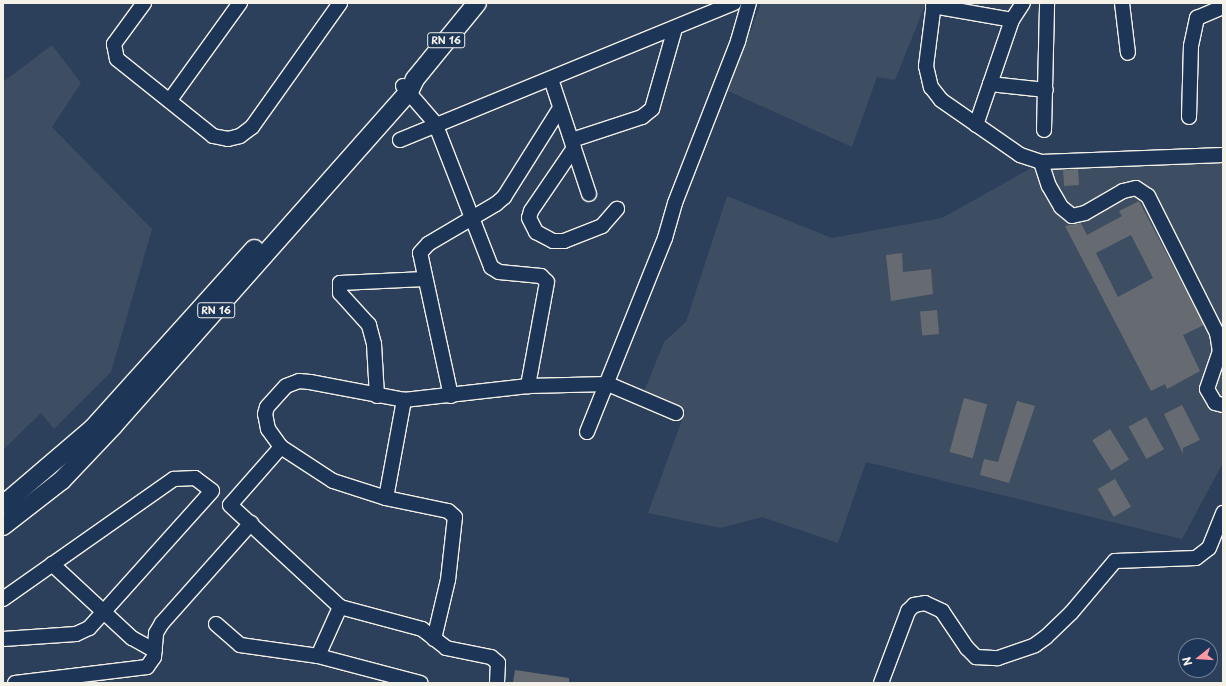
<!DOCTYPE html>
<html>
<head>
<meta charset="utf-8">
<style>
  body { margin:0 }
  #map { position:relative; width:1226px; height:686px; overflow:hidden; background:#2c405c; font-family:"Playpen Sans",sans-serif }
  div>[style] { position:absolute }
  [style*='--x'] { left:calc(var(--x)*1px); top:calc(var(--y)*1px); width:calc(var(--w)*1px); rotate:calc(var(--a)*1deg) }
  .built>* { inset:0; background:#3d4d62 }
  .building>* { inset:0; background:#666b71; transform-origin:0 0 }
  .roads { filter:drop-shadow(1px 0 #f4f1e8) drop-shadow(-1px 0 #f4f1e8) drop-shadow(0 1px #f4f1e8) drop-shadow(0 -1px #f4f1e8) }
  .minor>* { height:14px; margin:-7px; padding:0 7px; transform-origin:7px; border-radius:7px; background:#1d3557 }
  .major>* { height:18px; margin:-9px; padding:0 9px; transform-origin:9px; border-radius:9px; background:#1d3557 }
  span { translate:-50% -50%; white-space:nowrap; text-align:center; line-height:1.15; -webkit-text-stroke:4px #1d3557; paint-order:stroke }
  .shield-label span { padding:1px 3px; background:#1d3557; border:1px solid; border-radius:3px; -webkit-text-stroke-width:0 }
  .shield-label { font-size:10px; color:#f4f1e8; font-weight:700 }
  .frame { position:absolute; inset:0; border:4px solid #f4f1e8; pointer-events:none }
  .north { position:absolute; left:1178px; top:638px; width:40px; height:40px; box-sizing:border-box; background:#1d3557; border:1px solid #738091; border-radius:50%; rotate:253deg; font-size:11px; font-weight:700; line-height:16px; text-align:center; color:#f4f1e8 }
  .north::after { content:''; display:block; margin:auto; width:14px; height:18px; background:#ff9aa2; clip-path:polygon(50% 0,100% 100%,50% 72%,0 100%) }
</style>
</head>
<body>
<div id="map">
  <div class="built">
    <i style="clip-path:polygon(761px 3px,926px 3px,895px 80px,877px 77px,852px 147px,728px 91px)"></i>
    <i style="clip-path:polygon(52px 45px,81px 83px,52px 127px,152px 229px,111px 372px,54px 429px,41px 413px,3px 450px,3px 82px)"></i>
    <i style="clip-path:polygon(1223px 159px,1223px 463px,1182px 539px,866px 462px,838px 543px,762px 517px,720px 528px,648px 513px,685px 412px,642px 397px,664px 342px,686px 322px,727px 196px,832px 238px,942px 218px,1033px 167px)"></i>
  </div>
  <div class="building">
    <i style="left:1078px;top:169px;width:16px;height:15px;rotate:86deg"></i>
    <i style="clip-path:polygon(evenodd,1139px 201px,1204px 325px,1183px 335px,1200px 371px,1167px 389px,1165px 384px,1151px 391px,1065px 226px,1081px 223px,1087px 235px,1122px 216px,1119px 211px,1139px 201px,1131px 235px,1153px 278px,1118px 297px,1096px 253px,1131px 235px)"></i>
    <i style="clip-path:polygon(902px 253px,903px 272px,931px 269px,933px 294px,891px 301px,886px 255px)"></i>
    <i style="left:937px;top:310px;width:24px;height:17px;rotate:85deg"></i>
    <i style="left:964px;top:398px;width:24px;height:56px;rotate:15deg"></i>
    <i style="clip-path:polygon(1017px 401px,1035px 406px,1009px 483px,980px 475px,984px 459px,998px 462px)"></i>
    <i style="clip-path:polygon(1182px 405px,1200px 440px,1183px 448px,1183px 454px,1164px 414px)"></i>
    <i style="left:1146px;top:417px;width:37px;height:20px;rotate:61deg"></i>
    <i style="left:1110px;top:429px;width:36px;height:21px;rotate:58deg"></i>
    <i style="left:1115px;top:479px;width:32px;height:20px;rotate:60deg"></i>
    <i style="clip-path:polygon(515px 670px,569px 678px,569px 683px,513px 683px)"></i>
  </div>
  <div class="roads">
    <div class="minor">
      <i style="--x:144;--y:3;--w:51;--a:126.2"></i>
      <i style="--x:114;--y:44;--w:15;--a:79"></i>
      <i style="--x:117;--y:59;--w:123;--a:38.7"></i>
      <i style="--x:213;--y:136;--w:15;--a:11"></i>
      <i style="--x:228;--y:139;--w:12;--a:-14"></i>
      <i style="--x:240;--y:136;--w:15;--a:-37"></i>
      <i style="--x:252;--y:127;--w:152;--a:-54.6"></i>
      <i style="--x:934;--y:3;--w:64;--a:97.2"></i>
      <i style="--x:926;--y:66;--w:22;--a:77"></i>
      <i style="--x:931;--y:87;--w:16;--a:52"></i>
      <i style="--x:941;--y:100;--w:96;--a:34.8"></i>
      <i style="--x:1020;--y:155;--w:22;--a:18"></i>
      <i style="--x:1041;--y:162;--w:182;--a:-2.2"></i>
      <i style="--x:1122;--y:3;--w:50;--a:83.2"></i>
      <i style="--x:933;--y:6;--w:80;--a:10"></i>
      <i style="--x:551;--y:79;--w:121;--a:71.7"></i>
      <i style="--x:990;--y:84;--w:56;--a:6.1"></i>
      <i style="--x:403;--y:86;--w:49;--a:49.1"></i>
      <i style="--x:435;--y:123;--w:155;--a:68.7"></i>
      <i style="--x:491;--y:267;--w:9;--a:32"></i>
      <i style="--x:499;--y:272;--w:42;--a:5.4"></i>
      <i style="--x:541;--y:276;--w:8;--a:45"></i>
      <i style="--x:547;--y:282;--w:106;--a:100.4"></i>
      <i style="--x:170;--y:100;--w:120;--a:-54.2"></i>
      <i style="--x:1189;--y:117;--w:71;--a:-88.4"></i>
      <i style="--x:1191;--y:46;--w:29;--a:-78"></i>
      <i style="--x:1197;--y:18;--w:28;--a:-23"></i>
      <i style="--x:976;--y:125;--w:111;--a:-71.1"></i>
      <i style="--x:1012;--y:20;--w:20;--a:-57"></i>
      <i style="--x:1044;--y:130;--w:127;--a:-88.6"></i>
      <i style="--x:400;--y:140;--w:361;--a:-22.3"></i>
      <i style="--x:572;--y:140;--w:74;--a:-18.2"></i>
      <i style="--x:642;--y:117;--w:13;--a:-39"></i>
      <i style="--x:652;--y:109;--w:84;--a:-74.1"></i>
      <i style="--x:574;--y:148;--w:76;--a:124.3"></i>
      <i style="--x:531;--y:211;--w:7;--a:106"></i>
      <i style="--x:529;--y:218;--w:16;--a:63"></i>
      <i style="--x:536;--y:232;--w:19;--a:28"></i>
      <i style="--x:553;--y:241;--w:11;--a:0"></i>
      <i style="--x:564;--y:241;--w:41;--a:-21.5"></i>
      <i style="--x:602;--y:226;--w:23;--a:-49"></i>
      <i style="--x:1041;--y:162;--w:25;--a:72"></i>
      <i style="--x:1049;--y:186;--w:24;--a:60"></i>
      <i style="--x:1061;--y:207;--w:14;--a:39"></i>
      <i style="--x:1072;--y:216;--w:13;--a:-13"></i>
      <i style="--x:1085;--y:213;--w:44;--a:-30.1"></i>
      <i style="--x:1123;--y:191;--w:13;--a:-13"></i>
      <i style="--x:1136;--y:188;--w:14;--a:34"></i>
      <i style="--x:1148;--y:196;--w:153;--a:63.3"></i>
      <i style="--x:1217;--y:333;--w:18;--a:81"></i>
      <i style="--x:1220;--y:351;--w:40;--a:108.9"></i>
      <i style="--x:1207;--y:389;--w:16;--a:60"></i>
      <i style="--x:1215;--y:403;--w:8;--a:14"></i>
      <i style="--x:377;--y:396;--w:52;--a:-93.3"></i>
      <i style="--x:374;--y:344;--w:20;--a:-105"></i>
      <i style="--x:369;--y:325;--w:43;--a:-132.2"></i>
      <i style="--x:340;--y:293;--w:10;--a:-90"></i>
      <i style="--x:340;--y:283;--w:85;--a:-2.7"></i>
      <i style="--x:451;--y:396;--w:146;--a:-102.2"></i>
      <i style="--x:420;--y:253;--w:12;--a:-48"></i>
      <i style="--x:428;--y:244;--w:79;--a:-30.5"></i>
      <i style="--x:496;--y:204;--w:11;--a:-41"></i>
      <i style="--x:504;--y:197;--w:105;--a:-57.8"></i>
      <i style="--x:587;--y:432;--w:209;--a:-68.1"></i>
      <i style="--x:665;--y:238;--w:36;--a:-74"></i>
      <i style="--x:675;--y:203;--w:174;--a:-68.7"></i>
      <i style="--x:738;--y:41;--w:40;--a:-74"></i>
      <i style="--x:281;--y:447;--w:77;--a:131.3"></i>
      <i style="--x:230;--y:505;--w:150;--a:42.8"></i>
      <i style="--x:340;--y:607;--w:85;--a:15"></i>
      <i style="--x:422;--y:629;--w:31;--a:38"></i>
      <i style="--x:446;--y:648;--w:46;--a:11.3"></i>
      <i style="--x:491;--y:657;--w:9;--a:41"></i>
      <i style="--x:498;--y:663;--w:20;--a:93"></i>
      <i style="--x:386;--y:498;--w:100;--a:-79.6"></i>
      <i style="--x:52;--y:564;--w:109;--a:42.8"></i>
      <i style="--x:132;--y:638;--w:26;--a:29"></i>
      <i style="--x:3;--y:599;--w:209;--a:-35.1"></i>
      <i style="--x:174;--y:479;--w:21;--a:-3"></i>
      <i style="--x:195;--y:478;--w:21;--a:37"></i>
      <i style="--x:212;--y:491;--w:184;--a:131.9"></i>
      <i style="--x:89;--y:628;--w:14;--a:155"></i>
      <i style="--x:76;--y:634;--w:73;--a:176.1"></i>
      <i style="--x:216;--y:624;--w:32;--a:41"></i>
      <i style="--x:240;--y:645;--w:79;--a:8"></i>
      <i style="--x:318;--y:656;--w:54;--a:-65.8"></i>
      <i style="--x:434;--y:639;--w:61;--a:-76.7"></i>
      <i style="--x:448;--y:580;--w:63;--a:-83.7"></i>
      <i style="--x:455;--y:517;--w:9;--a:-139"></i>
      <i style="--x:448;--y:511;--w:63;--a:-168.2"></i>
      <i style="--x:386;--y:498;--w:56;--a:-162.2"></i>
      <i style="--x:333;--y:481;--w:62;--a:-146.8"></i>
      <i style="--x:281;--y:447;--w:22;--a:-126"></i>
      <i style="--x:268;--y:429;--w:15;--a:-101"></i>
      <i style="--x:265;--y:414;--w:7;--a:-74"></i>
      <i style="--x:267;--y:407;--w:28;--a:-48"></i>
      <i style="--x:286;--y:386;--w:14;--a:-21"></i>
      <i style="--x:299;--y:381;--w:11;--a:5"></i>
      <i style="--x:310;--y:382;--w:96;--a:10.8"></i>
      <i style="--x:404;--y:400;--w:125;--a:-6.4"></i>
      <i style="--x:528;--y:386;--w:80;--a:-1.4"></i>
      <i style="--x:608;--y:384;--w:74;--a:23.1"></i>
      <i style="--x:318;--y:656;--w:106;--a:14.7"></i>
      <i style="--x:15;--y:683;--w:133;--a:-6.9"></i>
      <i style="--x:147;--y:667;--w:12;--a:-55"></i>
      <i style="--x:154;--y:657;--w:24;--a:-85"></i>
      <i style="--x:156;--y:633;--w:12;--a:-59"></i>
      <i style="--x:162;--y:623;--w:134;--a:-48.3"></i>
      <i style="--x:881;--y:683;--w:77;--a:-69.4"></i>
      <i style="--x:908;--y:611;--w:8;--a:-45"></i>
      <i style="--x:914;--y:605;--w:11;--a:-10"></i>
      <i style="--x:925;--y:603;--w:19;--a:25"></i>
      <i style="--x:942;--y:611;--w:45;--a:56"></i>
      <i style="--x:967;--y:648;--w:13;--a:45"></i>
      <i style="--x:976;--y:657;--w:22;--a:3"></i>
      <i style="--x:998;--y:658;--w:39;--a:-19"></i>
      <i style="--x:1035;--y:645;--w:14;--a:-36"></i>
      <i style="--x:1046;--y:637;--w:35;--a:-44"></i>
      <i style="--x:1071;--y:613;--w:68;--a:-49.8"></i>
      <i style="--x:1115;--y:561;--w:81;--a:-2.1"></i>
      <i style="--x:1196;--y:558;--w:16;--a:-38"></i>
      <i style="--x:1209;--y:548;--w:38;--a:-68"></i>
    </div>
    <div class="major">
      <i style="--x:3;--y:505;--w:118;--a:-40.5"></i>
      <i style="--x:93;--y:428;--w:241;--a:-48"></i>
      <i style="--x:3;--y:526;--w:75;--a:-37.9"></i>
      <i style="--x:62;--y:480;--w:74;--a:-46.6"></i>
      <i style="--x:113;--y:426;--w:446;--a:-48.5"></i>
      <i style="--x:409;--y:92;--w:14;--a:-65"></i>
      <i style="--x:415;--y:79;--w:98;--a:-50.8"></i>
    </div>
  </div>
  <div class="shield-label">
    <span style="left:446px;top:40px">RN 16</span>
    <span style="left:216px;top:310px">RN 16</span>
  </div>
  <div class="frame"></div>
  <div class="north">N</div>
</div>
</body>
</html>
